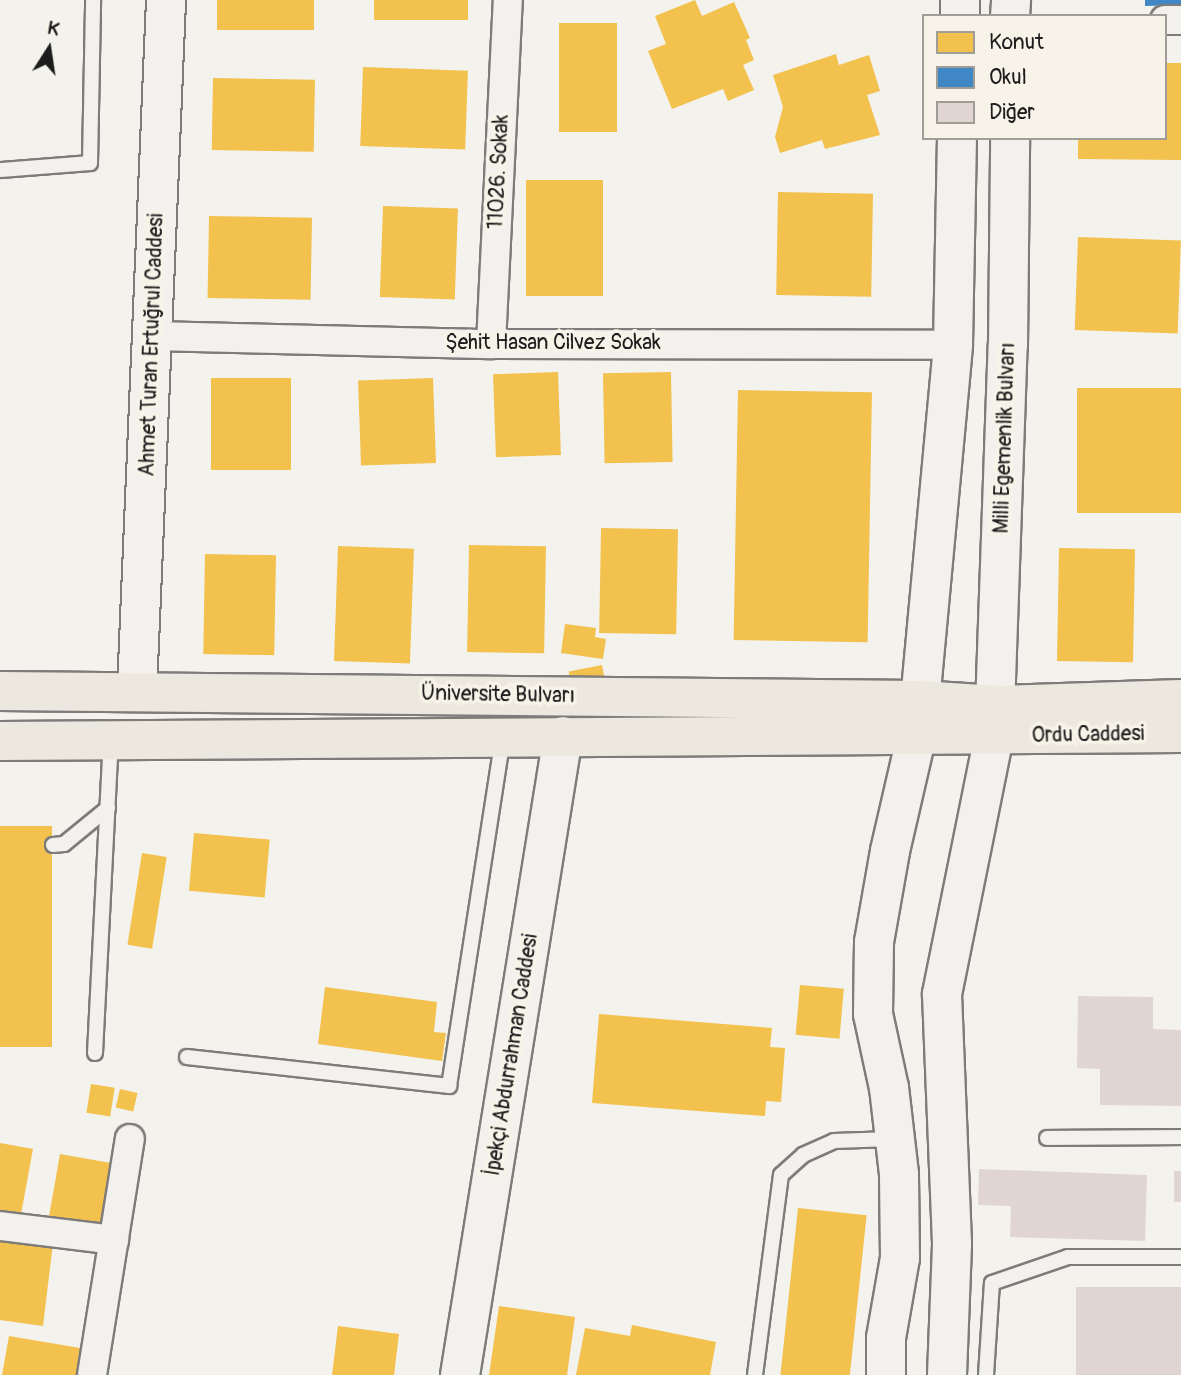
<!DOCTYPE html>
<html>
<head>
<meta charset="utf-8">
<style>
  body { margin:0 }
  #map { position:relative; width:1181px; height:1375px; overflow:hidden; background:#f4f2ec; font-family:Pangolin,sans-serif }
  div>[style] { position:absolute }
  [style*='--x'] { left:calc(var(--x)*1px); top:calc(var(--y)*1px); width:calc(var(--w)*1px); rotate:calc(var(--a)*1deg) }
  .homes>* { inset:0; background:#f2c14e; transform-origin:0 0 }
  .schools>* { inset:0; background:#3f88c5 }
  .building>* { inset:0; background:#e1d5d1; transform-origin:0 0 }
  .roads { filter:drop-shadow(2px 0 #7d7c7a) drop-shadow(-2px 0 #7d7c7a) drop-shadow(0 2px #7d7c7a) drop-shadow(0 -2px #7d7c7a) }
  .lane>* { height:14px; margin:-7px; padding:0 7px; transform-origin:7px; border-radius:7px; background:#f2f1ed }
  .street>* { height:28px; margin:-14px; padding:0 14px; transform-origin:14px; border-radius:14px; background:#f2f1ed }
  .secondary>* { height:38px; margin:-19px; padding:0 19px; transform-origin:19px; border-radius:19px; background:#f2f1ed }
  .primary>* { height:38px; margin:-19px; padding:0 19px; transform-origin:19px; border-radius:19px; background:#ece8df }
  span { translate:-50% -50%; white-space:nowrap; text-align:center; line-height:1.15; -webkit-text-stroke:7px #f7f3e8; paint-order:stroke }
  .street-label { font-size:21px; color:#1c1c1c }
  .legend { position:absolute; left:922px; top:14px; width:245px; height:126px; box-sizing:border-box; background:#f7f3e8; border:2px solid #9f9d96; margin:0; padding:9px 12px; list-style:none; font-size:21px; color:#1c1c1c }
  .legend li { display:flex; align-items:center; gap:14px; height:35px }
  .legend b { width:35px; border:2px solid #9f9d96 }
  .north { position:absolute; left:14px; top:14px; width:70px; height:70px; -webkit-text-stroke:5px #f7f3e8; paint-order:stroke; rotate:12deg; font-size:19px; font-weight:700; line-height:28px; text-align:center; color:#1c1c1c }
  .north::after { content:''; display:block; margin:auto; width:24px; height:32px; background:#1c1c1c; clip-path:polygon(50% 0,100% 100%,50% 72%,0 100%) }
</style>
</head>
<body>
<div id="map">
  <div class="homes">
    <i style="left:217px;top:0;width:97px;height:30px"></i>
    <i style="left:374px;top:0;width:94px;height:20px"></i>
    <i style="clip-path:polygon(695px 0,702px 16px,734px 2px,750px 38px,746px 40px,754px 60px,743px 65px,754px 90px,728px 101px,723px 89px,672px 109px,648px 51px,666px 44px,655px 16px)"></i>
    <i style="left:559px;top:23px;width:58px;height:109px"></i>
    <i style="clip-path:polygon(836px 54px,839px 65px,869px 55px,880px 91px,867px 95px,880px 135px,825px 149px,822px 140px,780px 153px,775px 137px,783px 107px,773px 75px)"></i>
    <i style="clip-path:polygon(1165px 63px,1181px 63px,1181px 160px,1078px 159px,1078px 138px,1165px 138px)"></i>
    <i style="left:363px;top:67px;width:105px;height:79px;rotate:2deg"></i>
    <i style="left:213px;top:78px;width:102px;height:72px;rotate:1deg"></i>
    <i style="left:526px;top:180px;width:77px;height:116px"></i>
    <i style="left:778px;top:192px;width:95px;height:103px;rotate:1deg"></i>
    <i style="left:383px;top:206px;width:75px;height:91px;rotate:2deg"></i>
    <i style="left:209px;top:216px;width:103px;height:82px;rotate:1deg"></i>
    <i style="left:1078px;top:237px;width:103px;height:93px;rotate:2deg"></i>
    <i style="left:558px;top:372px;width:83px;height:65px;rotate:88deg"></i>
    <i style="left:671px;top:372px;width:90px;height:68px;rotate:89deg"></i>
    <i style="left:291px;top:378px;width:92px;height:80px;rotate:90deg"></i>
    <i style="left:433px;top:378px;width:85px;height:75px;rotate:88deg"></i>
    <i style="left:1181px;top:388px;width:125px;height:104px;rotate:90deg"></i>
    <i style="left:738px;top:390px;width:134px;height:250px;rotate:1deg"></i>
    <i style="left:601px;top:528px;width:77px;height:105px;rotate:1deg"></i>
    <i style="left:469px;top:545px;width:77px;height:107px;rotate:1deg"></i>
    <i style="left:338px;top:546px;width:76px;height:115px;rotate:2deg"></i>
    <i style="left:1059px;top:548px;width:76px;height:113px;rotate:1deg"></i>
    <i style="left:205px;top:554px;width:71px;height:100px;rotate:1deg"></i>
    <i style="clip-path:polygon(565px 624px,596px 628px,595px 637px,606px 639px,603px 659px,561px 653px)"></i>
    <i style="left:602px;top:665px;width:16px;height:34px;rotate:79deg"></i>
    <i style="left:0;top:826px;width:52px;height:221px"></i>
    <i style="left:194px;top:833px;width:76px;height:58px;rotate:5deg"></i>
    <i style="left:142px;top:853px;width:25px;height:93px;rotate:9deg"></i>
    <i style="left:800px;top:985px;width:44px;height:50px;rotate:5deg"></i>
    <i style="clip-path:polygon(325px 987px,437px 1002px,434px 1032px,446px 1033px,442px 1061px,318px 1044px)"></i>
    <i style="clip-path:polygon(599px 1014px,772px 1028px,770px 1047px,785px 1048px,781px 1102px,766px 1101px,765px 1116px,592px 1103px)"></i>
    <i style="left:91px;top:1084px;width:24px;height:29px;rotate:9deg"></i>
    <i style="left:120px;top:1089px;width:18px;height:19px;rotate:13deg"></i>
    <i style="clip-path:polygon(0 1143px,33px 1149px,19px 1225px,0 1221px)"></i>
    <i style="left:60px;top:1154px;width:56px;height:68px;rotate:10deg"></i>
    <i style="left:798px;top:1208px;width:69px;height:168px;rotate:6deg"></i>
    <i style="clip-path:polygon(0 1236px,53px 1243px,43px 1326px,0 1320px)"></i>
    <i style="clip-path:polygon(499px 1306px,575px 1317px,567px 1375px,489px 1375px)"></i>
    <i style="clip-path:polygon(632px 1325px,716px 1342px,710px 1375px,576px 1375px,585px 1328px,630px 1336px)"></i>
    <i style="clip-path:polygon(338px 1326px,399px 1334px,394px 1375px,332px 1375px)"></i>
    <i style="clip-path:polygon(9px 1336px,86px 1349px,81px 1375px,2px 1375px)"></i>
  </div>
  <div class="schools">
    <i style="clip-path:polygon(1145px 0,1181px 0,1181px 5px,1145px 6px)"></i>
  </div>
  <div class="building">
    <i style="clip-path:polygon(1078px 996px,1153px 997px,1153px 1029px,1181px 1030px,1181px 1106px,1100px 1105px,1100px 1069px,1077px 1068px)"></i>
    <i style="clip-path:polygon(979px 1169px,1147px 1175px,1145px 1241px,1010px 1237px,1011px 1206px,978px 1205px)"></i>
    <i style="left:1174px;top:1171px;width:7px;height:31px"></i>
    <i style="left:1181px;top:1287px;width:88px;height:105px;rotate:90deg"></i>
  </div>
  <div class="roads">
    <div class="lane">
      <i style="--x:0;--y:170;--w:90;--a:-4.4"></i>
      <i style="--x:90;--y:163;--w:163;--a:-88.9"></i>
      <i style="--x:53;--y:845;--w:11;--a:-5"></i>
      <i style="--x:64;--y:844;--w:57;--a:-39.3"></i>
      <i style="--x:95;--y:1053;--w:312;--a:-87.1"></i>
      <i style="--x:187;--y:1057;--w:264;--a:6.3"></i>
      <i style="--x:449;--y:1086;--w:351;--a:-81.2"></i>
      <i style="--x:1047;--y:1138;--w:134;--a:-0.4"></i>
      <i style="--x:755;--y:1375;--w:202;--a:-82.6"></i>
      <i style="--x:781;--y:1175;--w:30;--a:-42"></i>
      <i style="--x:803;--y:1155;--w:34;--a:-24"></i>
      <i style="--x:834;--y:1141;--w:58;--a:-2"></i>
      <i style="--x:986;--y:1375;--w:92;--a:-86.3"></i>
      <i style="--x:992;--y:1283;--w:80;--a:-18.9"></i>
      <i style="--x:1068;--y:1257;--w:113;--a:0"></i>
    </div>
    <div class="street">
      <i style="--x:1165;--y:20;--w:16;--a:0"></i>
      <i style="--x:153;--y:336;--w:338;--a:1.4"></i>
      <i style="--x:491;--y:344;--w:462;--a:0.1"></i>
      <i style="--x:491;--y:344;--w:344;--a:-87.2"></i>
      <i style="--x:0;--y:1226;--w:115;--a:7"></i>
      <i style="--x:92;--y:1375;--w:239;--a:-80.9"></i>
    </div>
    <div class="secondary">
      <i style="--x:960;--y:16;--w:16;--a:-90"></i>
      <i style="--x:1010;--y:16;--w:16;--a:-86"></i>
      <i style="--x:137;--y:690;--w:691;--a:-87.59"></i>
      <i style="--x:460;--y:1375;--w:647;--a:-80.84"></i>
      <i style="--x:886;--y:1375;--w:37;--a:-90"></i>
      <i style="--x:886;--y:1338;--w:81;--a:-80.1"></i>
      <i style="--x:900;--y:1258;--w:84;--a:-90.7"></i>
      <i style="--x:899;--y:1174;--w:87;--a:-96.6"></i>
      <i style="--x:889;--y:1088;--w:76;--a:-102.2"></i>
      <i style="--x:873;--y:1014;--w:72;--a:-89.2"></i>
      <i style="--x:874;--y:942;--w:92;--a:-80"></i>
      <i style="--x:890;--y:851;--w:120;--a:-77"></i>
      <i style="--x:917;--y:734;--w:391;--a:-84.7"></i>
      <i style="--x:953;--y:345;--w:207;--a:-88.9"></i>
      <i style="--x:947;--y:1375;--w:132;--a:-87.8"></i>
      <i style="--x:952;--y:1243;--w:249;--a:-92.3"></i>
      <i style="--x:942;--y:994;--w:262;--a:-78.6"></i>
      <i style="--x:994;--y:737;--w:392;--a:-88"></i>
      <i style="--x:1008;--y:345;--w:207;--a:-89.4"></i>
    </div>
    <div class="primary">
      <i style="--x:0;--y:691;--w:919;--a:0.56"></i>
      <i style="--x:919;--y:700;--w:78;--a:3.7"></i>
      <i style="--x:997;--y:705;--w:184;--a:-1.9"></i>
      <i style="--x:0;--y:741;--w:1181;--a:-0.39"></i>
    </div>
  </div>
  <div class="street-label">
    <span style="left:499px;top:172px;rotate:-87deg">11026. Sokak</span>
    <span style="left:553px;top:343px">Şehit Hasan Cilvez Sokak</span>
    <span style="left:152px;top:345px;rotate:-88deg">Ahmet Turan Ertuğrul Caddesi</span>
    <span style="left:1005px;top:438px;rotate:-88deg">Milli Egemenlik Bulvarı</span>
    <span style="left:498px;top:695px;rotate:1deg">Üniversite Bulvarı</span>
    <span style="left:1088px;top:735px;rotate:-1deg">Ordu Caddesi</span>
    <span style="left:512px;top:1055px;rotate:-81deg">İpekçi Abdurrahman Caddesi</span>
  </div>
  <ul class="legend">
  <li><b style="height:19px;background:#f2c14e"></b>Konut</li>
  <li><b style="height:19px;background:#3f88c5"></b>Okul</li>
  <li><b style="height:19px;background:#e1d5d1"></b>Diğer</li>
  </ul>
  <div class="north">K</div>
</div>
</body>
</html>
